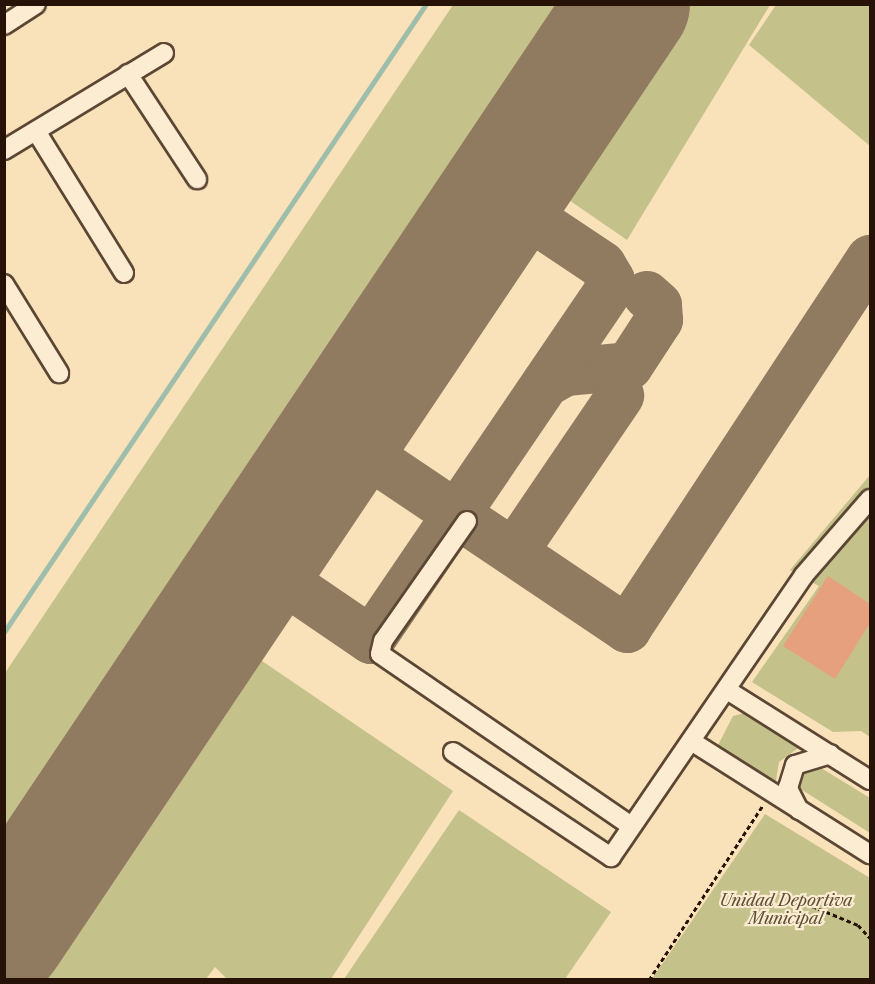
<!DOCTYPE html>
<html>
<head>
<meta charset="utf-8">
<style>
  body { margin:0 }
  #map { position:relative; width:875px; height:984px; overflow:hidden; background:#f9e1b9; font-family:"Libre Caslon Text",serif }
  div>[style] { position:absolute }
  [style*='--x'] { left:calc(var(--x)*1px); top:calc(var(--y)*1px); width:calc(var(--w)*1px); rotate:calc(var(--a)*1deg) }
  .green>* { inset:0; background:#c4c18b }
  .stream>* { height:5px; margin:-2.5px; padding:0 2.5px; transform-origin:2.5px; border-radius:2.5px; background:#9ebeab }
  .taxiway>* { height:48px; margin:-24px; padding:0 24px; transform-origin:24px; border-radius:24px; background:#907a60 }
  .runway>* { height:122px; margin:-61px; padding:0 61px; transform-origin:61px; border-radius:61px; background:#907a60 }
  .building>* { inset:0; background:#e6a07e }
  .path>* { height:3px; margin-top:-1.5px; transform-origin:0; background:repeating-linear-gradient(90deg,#271207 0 4.5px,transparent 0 7.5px) }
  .roads { filter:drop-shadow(2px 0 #5c4634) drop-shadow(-2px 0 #5c4634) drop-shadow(0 2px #5c4634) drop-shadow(0 -2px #5c4634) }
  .minor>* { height:18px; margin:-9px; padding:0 9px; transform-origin:9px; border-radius:9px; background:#fbecd2 }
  span { translate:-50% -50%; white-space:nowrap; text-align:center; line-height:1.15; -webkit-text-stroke:4.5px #fbecd2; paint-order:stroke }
  .park-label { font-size:16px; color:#5e4f35; font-style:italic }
  .frame { position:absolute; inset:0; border:6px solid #271207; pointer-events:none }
</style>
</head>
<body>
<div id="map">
  <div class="green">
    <i style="clip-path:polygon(673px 4px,770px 5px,627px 240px,550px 187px)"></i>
    <i style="clip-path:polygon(453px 5px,585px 5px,5px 868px,5px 673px)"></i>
    <i style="clip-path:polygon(776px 5px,870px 5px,870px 146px,749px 45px)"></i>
    <i style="clip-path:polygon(870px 475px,870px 737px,861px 731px,833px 732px,752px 682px,819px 586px,790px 570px)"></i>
    <i style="clip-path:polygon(246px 650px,453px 791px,331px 979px,227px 979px,215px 967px,206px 979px,23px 979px)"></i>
    <i style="clip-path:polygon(745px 713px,801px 746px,779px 762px,775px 787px,716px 749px,733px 716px)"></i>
    <i style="clip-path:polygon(821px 768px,870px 798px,870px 833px,799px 788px,806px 769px)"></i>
    <i style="clip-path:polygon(459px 810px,611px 912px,565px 979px,344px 979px)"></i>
    <i style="clip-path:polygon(765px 814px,870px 878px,870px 979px,652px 979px)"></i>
  </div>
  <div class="stream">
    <i style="--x:4;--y:632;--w:757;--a:-56.1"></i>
  </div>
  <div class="taxiway">
    <i style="--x:546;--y:383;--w:23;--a:-29"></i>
    <i style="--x:566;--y:372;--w:63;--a:-5.4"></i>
    <i style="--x:629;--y:366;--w:55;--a:-56.9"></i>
    <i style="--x:659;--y:320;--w:15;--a:-94"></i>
    <i style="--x:658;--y:305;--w:15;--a:-138"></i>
    <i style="--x:346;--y:440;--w:339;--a:33.9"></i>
    <i style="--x:627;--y:629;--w:443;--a:-56.7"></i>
    <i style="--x:514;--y:552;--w:189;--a:-55.8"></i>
    <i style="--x:261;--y:565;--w:133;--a:34.3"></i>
    <i style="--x:371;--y:640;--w:422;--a:-55.8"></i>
    <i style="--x:608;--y:291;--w:11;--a:-75"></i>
    <i style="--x:611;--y:280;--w:17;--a:-121"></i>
    <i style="--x:602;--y:265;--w:115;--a:-146.3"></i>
  </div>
  <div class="runway">
    <i style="--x:4;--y:936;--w:1122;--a:-56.15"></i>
  </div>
  <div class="building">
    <i style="clip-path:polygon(828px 576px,870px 604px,870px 623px,835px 679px,783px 646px)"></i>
  </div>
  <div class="path">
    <i style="--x:805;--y:903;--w:57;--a:22.5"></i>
    <i style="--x:858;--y:925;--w:18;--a:47"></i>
    <i style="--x:649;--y:980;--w:209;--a:-56.9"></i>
  </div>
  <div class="roads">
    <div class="minor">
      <i style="--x:4;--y:25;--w:38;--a:-33"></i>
      <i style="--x:128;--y:74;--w:126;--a:56.7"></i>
      <i style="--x:36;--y:131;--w:167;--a:58.2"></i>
      <i style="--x:4;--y:150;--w:187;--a:-31.2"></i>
      <i style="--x:4;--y:284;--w:105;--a:58.3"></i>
      <i style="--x:467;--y:521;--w:146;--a:125"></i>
      <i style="--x:383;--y:641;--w:13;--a:103"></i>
      <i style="--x:380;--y:654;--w:304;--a:34.4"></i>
      <i style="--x:727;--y:690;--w:169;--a:32.2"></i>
      <i style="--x:691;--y:741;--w:212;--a:32.3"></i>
      <i style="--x:453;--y:752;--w:190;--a:33.6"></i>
      <i style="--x:611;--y:857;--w:342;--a:-55.6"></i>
      <i style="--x:804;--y:575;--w:101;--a:-49"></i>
      <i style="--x:799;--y:810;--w:25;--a:-117"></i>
      <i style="--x:788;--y:788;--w:24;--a:-73"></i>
      <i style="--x:795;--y:765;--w:37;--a:-17"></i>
    </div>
  </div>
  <div class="park-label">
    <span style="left:786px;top:909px">Unidad Deportiva<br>Municipal</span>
  </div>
  <div class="frame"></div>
</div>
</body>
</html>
